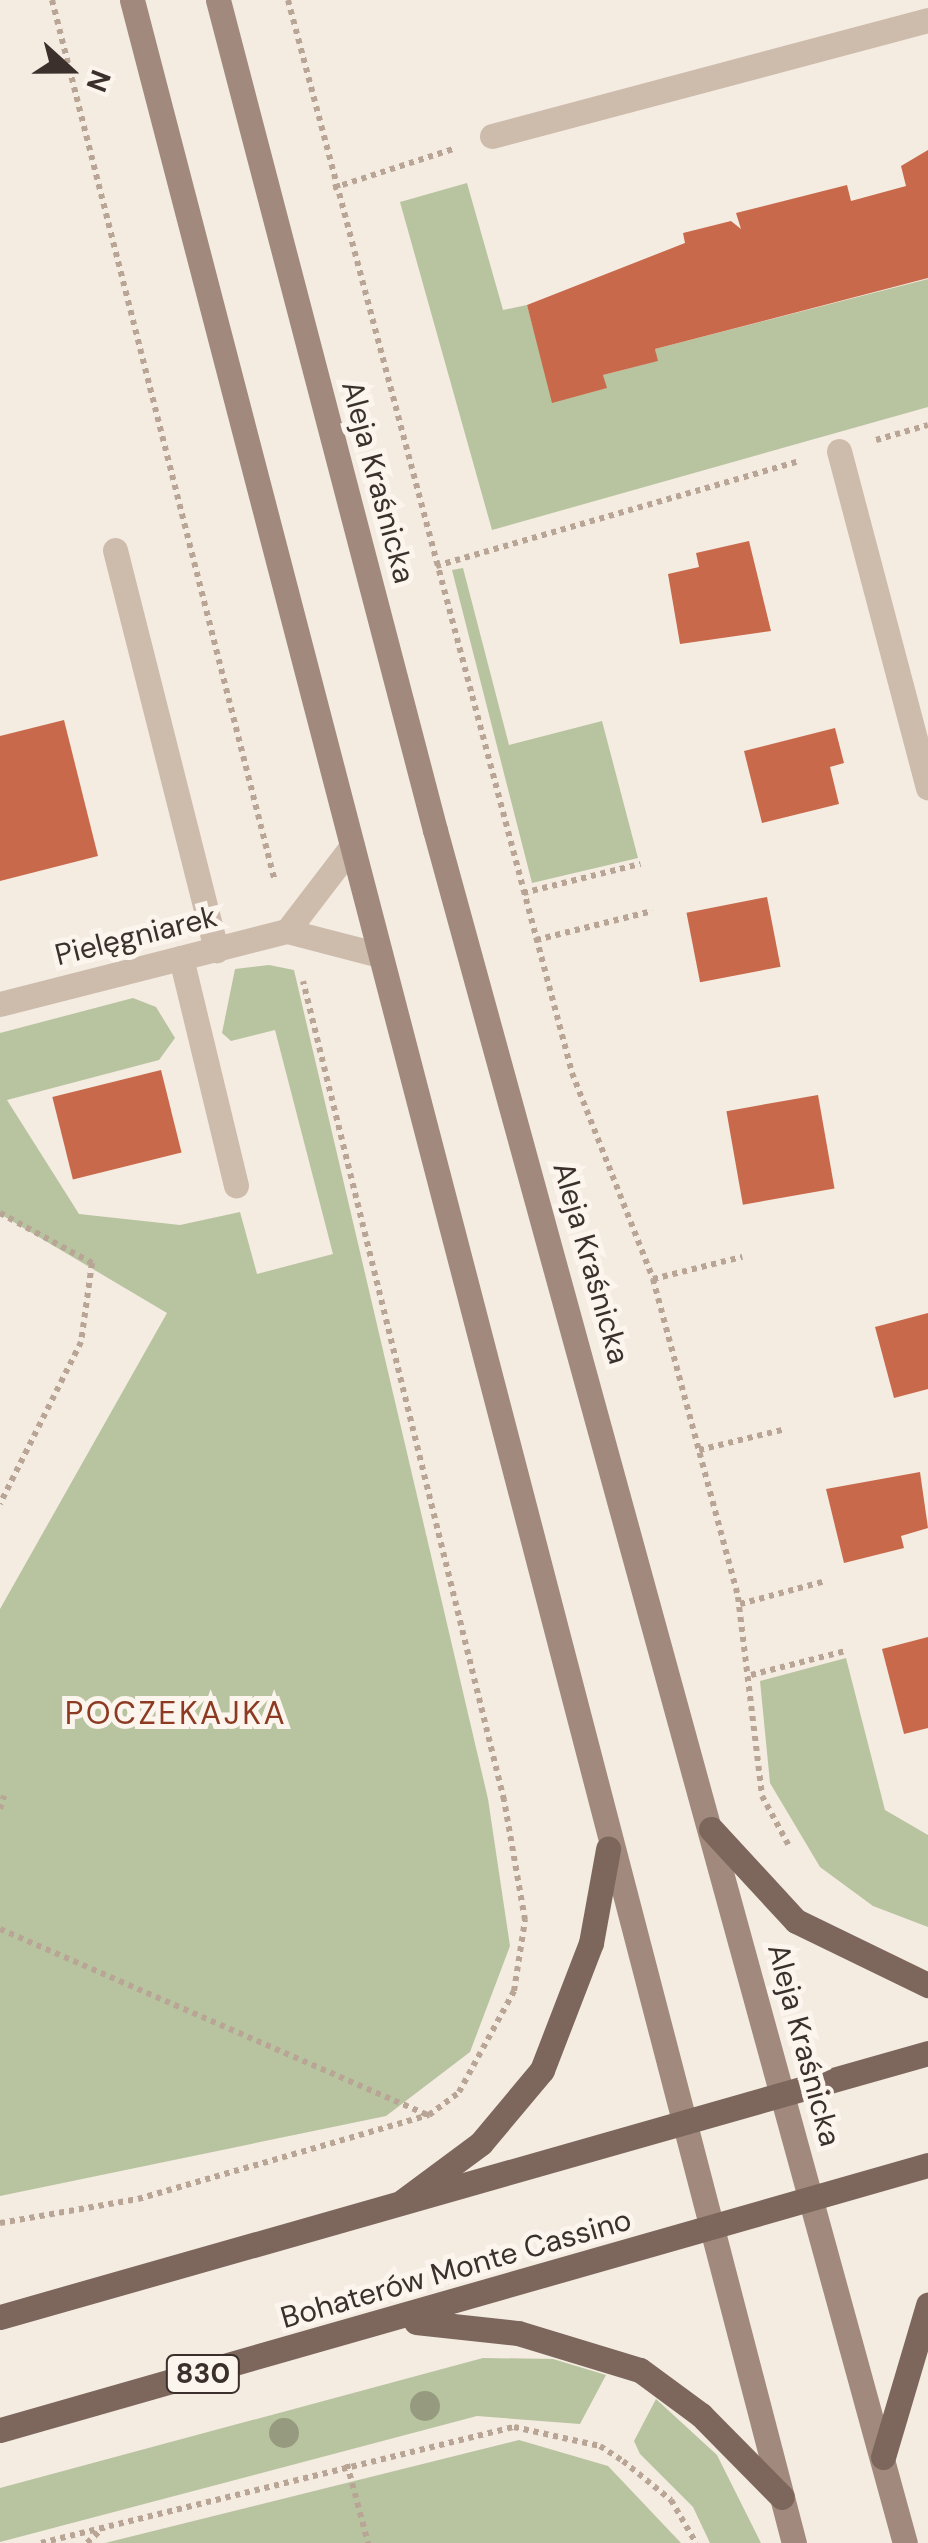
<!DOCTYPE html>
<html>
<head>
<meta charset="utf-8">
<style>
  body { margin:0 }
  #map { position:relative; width:928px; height:2543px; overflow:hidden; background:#f4ebe1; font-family:"DM Sans",sans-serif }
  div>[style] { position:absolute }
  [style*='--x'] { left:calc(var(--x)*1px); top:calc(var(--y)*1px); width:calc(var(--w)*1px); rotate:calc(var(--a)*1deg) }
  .green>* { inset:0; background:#b8c4a0 }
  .building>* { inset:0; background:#c8694b; transform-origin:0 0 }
  .path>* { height:6px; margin-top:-3px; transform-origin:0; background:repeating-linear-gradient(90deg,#b9a596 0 5px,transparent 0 10px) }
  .lane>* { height:25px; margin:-12.5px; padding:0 12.5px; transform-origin:12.5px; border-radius:12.5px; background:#cdbbac }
  .street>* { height:25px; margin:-12.5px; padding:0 12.5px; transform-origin:12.5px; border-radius:12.5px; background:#cdbbac }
  .secondary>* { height:25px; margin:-12.5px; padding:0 12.5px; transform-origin:12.5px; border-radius:12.5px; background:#a18a7d }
  .primary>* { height:25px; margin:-12.5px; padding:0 12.5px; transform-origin:12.5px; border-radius:12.5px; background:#7d675c }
  .trees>* { width:30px; height:30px; margin:-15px; border-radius:50%; background:#969b7f }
  span { translate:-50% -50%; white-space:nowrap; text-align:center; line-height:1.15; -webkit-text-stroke:10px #fbf5ee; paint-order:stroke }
  .shield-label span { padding:2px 8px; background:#fbf5ee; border:2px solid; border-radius:8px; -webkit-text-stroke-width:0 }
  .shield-label { font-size:28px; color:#3b302b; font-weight:700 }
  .street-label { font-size:30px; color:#3b302b }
  .neighbourhood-label { font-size:32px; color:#8c3b22; letter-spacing:2.5px }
  .north { position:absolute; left:20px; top:20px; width:100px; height:100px; -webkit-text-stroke:8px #fbf5ee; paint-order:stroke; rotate:111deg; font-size:28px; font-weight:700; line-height:40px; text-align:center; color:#3b302b }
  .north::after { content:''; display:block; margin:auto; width:35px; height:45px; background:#3b302b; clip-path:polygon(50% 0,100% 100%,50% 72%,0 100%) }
</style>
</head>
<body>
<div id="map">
  <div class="green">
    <i style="clip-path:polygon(467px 183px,503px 310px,527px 305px,553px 402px,606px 388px,603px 375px,657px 361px,655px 349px,928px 279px,928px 407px,492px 530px,400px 202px)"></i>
    <i style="clip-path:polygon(463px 568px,509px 745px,602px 721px,638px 858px,532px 883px,452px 570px)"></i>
    <i style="clip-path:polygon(269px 965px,294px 970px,488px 1799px,510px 1946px,470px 2052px,386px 2116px,0 2196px,0 1609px,167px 1313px,0 1214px,0 1033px,133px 998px,156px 1007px,175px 1038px,159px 1060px,7px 1100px,79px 1214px,180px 1225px,240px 1212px,257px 1274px,333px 1254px,275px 1030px,231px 1041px,222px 1033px,235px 969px)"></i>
    <i style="clip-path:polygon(846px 1658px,885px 1810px,928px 1835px,928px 1927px,873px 1906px,820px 1867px,770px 1783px,760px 1681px)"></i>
    <i style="clip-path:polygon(483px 2358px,553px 2359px,606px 2375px,580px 2424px,477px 2416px,0 2542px,0 2488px)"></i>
    <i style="clip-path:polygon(656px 2399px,717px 2455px,761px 2543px,710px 2543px,693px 2507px,640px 2454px,634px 2441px)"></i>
    <i style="clip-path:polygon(519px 2440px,608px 2466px,681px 2543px,105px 2543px)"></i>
  </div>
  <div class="building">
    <i style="clip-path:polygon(928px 150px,928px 278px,655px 349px,658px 361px,603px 375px,607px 388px,552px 403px,527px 305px,685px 243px,683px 233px,731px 221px,741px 229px,736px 213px,847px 185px,851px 201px,906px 186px,901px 166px)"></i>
    <i style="clip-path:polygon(749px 541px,771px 631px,680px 644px,668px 574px,699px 567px,696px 553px)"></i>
    <i style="clip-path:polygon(64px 720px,98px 856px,0 881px,0 736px)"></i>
    <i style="clip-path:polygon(835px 728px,844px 763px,830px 767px,839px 804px,762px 823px,744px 751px)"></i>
    <i style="left:767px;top:897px;width:71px;height:82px;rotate:79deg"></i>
    <i style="left:161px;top:1070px;width:85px;height:112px;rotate:76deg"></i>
    <i style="left:818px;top:1095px;width:95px;height:93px;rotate:80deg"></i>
    <i style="clip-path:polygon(928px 1313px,928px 1389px,894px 1398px,875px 1327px)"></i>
    <i style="clip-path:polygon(920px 1472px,928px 1528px,901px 1536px,904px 1548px,844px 1563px,826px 1489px)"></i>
    <i style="clip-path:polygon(928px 1637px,928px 1728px,904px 1734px,882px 1649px)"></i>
  </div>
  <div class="path">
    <i style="--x:52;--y:0;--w:906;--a:75.81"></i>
    <i style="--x:288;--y:0;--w:1110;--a:75.17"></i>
    <i style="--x:572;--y:1073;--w:221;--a:68.5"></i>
    <i style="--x:653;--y:1279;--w:329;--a:75"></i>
    <i style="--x:738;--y:1597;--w:200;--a:83.1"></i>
    <i style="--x:762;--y:1796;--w:57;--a:61.6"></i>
    <i style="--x:333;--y:188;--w:126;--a:-18"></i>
    <i style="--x:876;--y:440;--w:54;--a:-16.1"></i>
    <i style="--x:436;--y:566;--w:376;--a:-16.1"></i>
    <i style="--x:523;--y:893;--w:121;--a:-13.9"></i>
    <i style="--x:536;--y:940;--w:120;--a:-14"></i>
    <i style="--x:0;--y:1213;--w:105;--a:28.5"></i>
    <i style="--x:92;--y:1263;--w:80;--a:97.9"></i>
    <i style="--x:81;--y:1342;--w:181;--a:116.6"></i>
    <i style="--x:653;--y:1279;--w:92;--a:-13.9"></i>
    <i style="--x:699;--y:1450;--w:89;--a:-13.6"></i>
    <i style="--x:740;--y:1604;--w:89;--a:-15"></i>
    <i style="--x:751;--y:1675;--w:97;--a:-14.3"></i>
    <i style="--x:0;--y:1809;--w:14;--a:-73"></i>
    <i style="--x:0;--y:1929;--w:467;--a:23.5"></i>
    <i style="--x:0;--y:2223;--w:140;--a:-9.9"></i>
    <i style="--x:138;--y:2199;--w:303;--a:-16.1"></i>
    <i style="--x:429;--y:2115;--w:38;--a:-37"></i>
    <i style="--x:459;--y:2092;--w:115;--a:-61.4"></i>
    <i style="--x:514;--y:1991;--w:72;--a:-81.2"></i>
    <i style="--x:525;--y:1920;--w:122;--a:-99.9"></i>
    <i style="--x:504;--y:1800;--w:843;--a:-103.79"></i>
    <i style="--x:347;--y:2464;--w:82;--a:75.1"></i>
    <i style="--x:41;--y:2543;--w:487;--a:-13.8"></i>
    <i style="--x:514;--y:2427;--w:88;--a:12.5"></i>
    <i style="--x:600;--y:2446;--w:27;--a:33"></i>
    <i style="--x:623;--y:2461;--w:62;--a:39.1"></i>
    <i style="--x:671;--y:2500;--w:50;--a:59.8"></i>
    <i style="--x:87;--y:2543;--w:23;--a:-43"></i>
  </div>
  <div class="lane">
    <i style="--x:115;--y:550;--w:413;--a:75.8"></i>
    <i style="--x:181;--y:958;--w:234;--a:76.4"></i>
  </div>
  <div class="street">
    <i style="--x:492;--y:136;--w:451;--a:-14.9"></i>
    <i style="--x:839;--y:451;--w:348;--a:75.2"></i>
    <i style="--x:352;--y:846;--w:107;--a:127.4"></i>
    <i style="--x:287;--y:931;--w:96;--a:14.5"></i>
    <i style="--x:0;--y:1004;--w:296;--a:-14.3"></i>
  </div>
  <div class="secondary">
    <i style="--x:132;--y:0;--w:2628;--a:75.41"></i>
    <i style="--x:218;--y:0;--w:858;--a:75.35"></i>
    <i style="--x:435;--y:830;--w:1776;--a:74.66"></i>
  </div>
  <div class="primary">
    <i style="--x:711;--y:1829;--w:125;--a:47.3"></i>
    <i style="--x:796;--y:1921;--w:147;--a:25.9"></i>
    <i style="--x:403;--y:2201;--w:97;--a:-36.6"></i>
    <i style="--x:481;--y:2143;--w:95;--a:-50.1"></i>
    <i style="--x:542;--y:2070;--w:136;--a:-68.9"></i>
    <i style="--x:591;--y:1943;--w:96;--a:-79.7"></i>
    <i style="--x:0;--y:2317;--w:965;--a:-15.88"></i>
    <i style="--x:416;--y:2322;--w:103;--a:6.2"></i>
    <i style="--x:518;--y:2333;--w:127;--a:16.9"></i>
    <i style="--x:640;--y:2370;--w:76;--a:36.4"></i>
    <i style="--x:701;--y:2415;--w:115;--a:45.4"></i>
    <i style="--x:0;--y:2430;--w:965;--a:-15.94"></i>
    <i style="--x:883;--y:2457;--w:159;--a:-73.5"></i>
  </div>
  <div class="trees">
    <i style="left:425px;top:2406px"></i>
    <i style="left:284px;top:2433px"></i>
  </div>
  <div class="shield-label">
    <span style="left:203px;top:2374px">830</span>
  </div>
  <div class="street-label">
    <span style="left:378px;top:482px;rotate:75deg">Aleja Kraśnicka</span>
    <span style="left:136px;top:936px;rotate:-14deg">Pielęgniarek</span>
    <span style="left:591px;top:1263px;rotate:74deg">Aleja Kraśnicka</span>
    <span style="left:804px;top:2045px;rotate:75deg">Aleja Kraśnicka</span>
    <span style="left:456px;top:2269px;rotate:-16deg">Bohaterów Monte Cassino</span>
  </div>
  <div class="neighbourhood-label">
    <span style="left:176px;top:1713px">POCZEKAJKA</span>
  </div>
  <div class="north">N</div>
</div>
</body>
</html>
